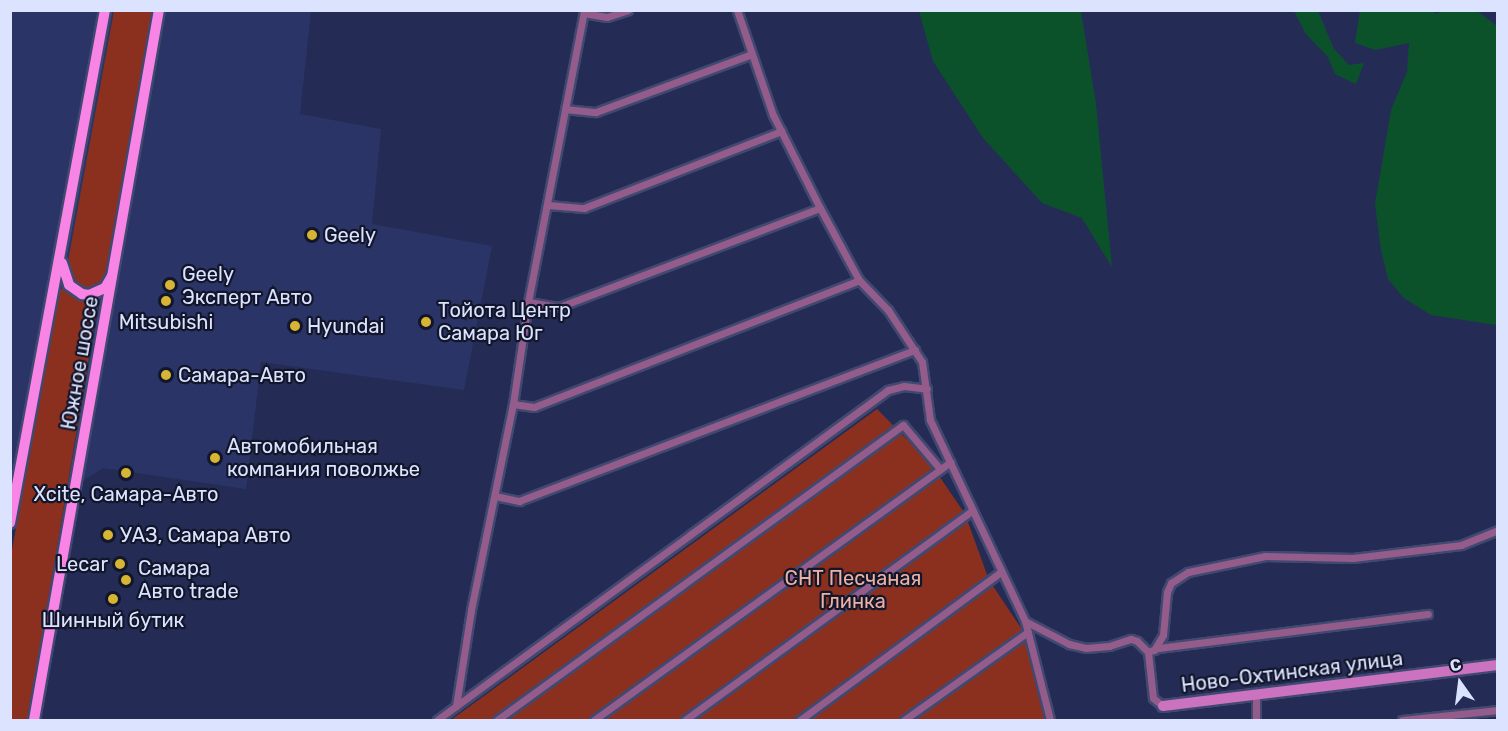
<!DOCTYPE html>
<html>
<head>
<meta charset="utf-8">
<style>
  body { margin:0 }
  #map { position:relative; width:1508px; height:731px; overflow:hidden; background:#242c56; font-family:Rubik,sans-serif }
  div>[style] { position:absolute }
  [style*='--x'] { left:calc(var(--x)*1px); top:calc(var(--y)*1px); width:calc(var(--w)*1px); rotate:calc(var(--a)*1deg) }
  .built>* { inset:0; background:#2b3466 }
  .green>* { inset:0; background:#8b301e }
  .water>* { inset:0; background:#0b522b }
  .roads { filter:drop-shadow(2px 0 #414971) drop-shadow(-2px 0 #414971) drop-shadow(0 2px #414971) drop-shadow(0 -2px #414971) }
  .street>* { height:7px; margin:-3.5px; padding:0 3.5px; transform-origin:3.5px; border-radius:3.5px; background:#945c8b }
  .secondary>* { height:10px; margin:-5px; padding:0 5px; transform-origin:5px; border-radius:5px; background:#cc73bf }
  .primary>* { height:10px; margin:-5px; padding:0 5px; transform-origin:5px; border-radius:5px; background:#f884e6 }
  .dots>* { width:16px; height:16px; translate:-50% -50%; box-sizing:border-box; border:3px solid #12162a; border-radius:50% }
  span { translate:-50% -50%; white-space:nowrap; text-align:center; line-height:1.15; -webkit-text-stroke:4.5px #12162a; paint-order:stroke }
  .poi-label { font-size:20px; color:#dce3ff }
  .left { translate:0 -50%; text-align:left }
  .right { translate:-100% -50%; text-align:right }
  .street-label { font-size:20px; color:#dce3ff }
  .park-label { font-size:20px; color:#edb0a2 }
  .frame { position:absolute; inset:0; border:12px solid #dce3ff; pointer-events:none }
  .north { position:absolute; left:1430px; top:653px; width:60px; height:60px; -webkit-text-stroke:4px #12162a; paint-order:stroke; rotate:346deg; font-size:16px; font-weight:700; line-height:24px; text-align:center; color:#dce3ff }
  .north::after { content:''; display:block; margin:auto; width:21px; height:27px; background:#dce3ff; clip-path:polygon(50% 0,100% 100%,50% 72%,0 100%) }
</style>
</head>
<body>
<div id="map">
  <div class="built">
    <i style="clip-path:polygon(11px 11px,311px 11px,300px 114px,381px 129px,372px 224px,492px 246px,464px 390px,261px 362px,246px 489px,103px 468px,11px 526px)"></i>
  </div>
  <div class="green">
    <i style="clip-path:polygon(114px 11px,152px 11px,104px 281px,99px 287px,89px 290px,73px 285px,67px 267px)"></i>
    <i style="clip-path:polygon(63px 288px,81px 298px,99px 297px,28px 720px,11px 720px,11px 555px,60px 290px)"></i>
    <i style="clip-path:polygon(877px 409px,931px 464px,965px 514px,989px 580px,1025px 634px,1045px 720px,451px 720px)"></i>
  </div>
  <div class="water">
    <i style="clip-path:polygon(1360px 10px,1434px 11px,1435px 14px,1445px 11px,1477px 11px,1497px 26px,1497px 325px,1431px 315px,1404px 298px,1388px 279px,1381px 250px,1375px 204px,1391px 110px,1407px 72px,1409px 43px,1375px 50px,1355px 43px)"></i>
    <i style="clip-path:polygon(919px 11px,1081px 11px,1096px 104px,1112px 267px,1082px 218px,1042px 203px,983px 138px,933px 61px)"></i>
    <i style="clip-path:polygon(1294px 11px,1318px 11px,1334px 49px,1349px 65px,1364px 63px,1356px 84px,1335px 74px,1328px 57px,1306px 34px)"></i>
  </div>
  <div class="roads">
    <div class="street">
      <i style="--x:737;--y:10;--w:111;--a:71.1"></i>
      <i style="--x:773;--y:115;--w:104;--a:63.2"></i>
      <i style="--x:820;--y:208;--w:82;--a:61.6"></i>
      <i style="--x:859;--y:280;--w:42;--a:46"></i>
      <i style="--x:888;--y:310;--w:62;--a:56.8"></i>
      <i style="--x:922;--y:362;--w:59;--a:82.1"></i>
      <i style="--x:930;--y:420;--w:222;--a:64.7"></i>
      <i style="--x:1025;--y:621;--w:102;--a:75.8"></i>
      <i style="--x:584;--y:13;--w:23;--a:10"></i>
      <i style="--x:607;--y:17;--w:22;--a:-18"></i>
      <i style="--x:565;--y:109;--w:31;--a:6"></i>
      <i style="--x:596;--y:112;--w:166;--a:-20.4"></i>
      <i style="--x:548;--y:205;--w:36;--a:5"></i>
      <i style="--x:584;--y:208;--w:212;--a:-21.3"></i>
      <i style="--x:528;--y:302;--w:31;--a:9"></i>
      <i style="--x:559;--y:307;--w:279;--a:-20.8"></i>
      <i style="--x:513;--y:404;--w:21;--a:8"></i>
      <i style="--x:534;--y:407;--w:349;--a:-21.3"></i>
      <i style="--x:495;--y:496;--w:25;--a:12"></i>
      <i style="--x:519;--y:501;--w:424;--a:-20.9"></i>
      <i style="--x:1025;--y:621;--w:50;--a:27.6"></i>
      <i style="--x:1069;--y:644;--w:17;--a:13"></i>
      <i style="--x:1086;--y:648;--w:23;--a:-5"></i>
      <i style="--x:1109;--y:646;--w:23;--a:-18"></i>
      <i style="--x:1131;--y:639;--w:6;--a:18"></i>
      <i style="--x:1137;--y:641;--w:16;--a:45"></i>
      <i style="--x:1148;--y:652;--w:46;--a:83.8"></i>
      <i style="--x:1153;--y:698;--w:13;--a:39"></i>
      <i style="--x:1154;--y:650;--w:17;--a:-59"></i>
      <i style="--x:1163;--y:635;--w:43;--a:-84.7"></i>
      <i style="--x:1167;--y:592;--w:10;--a:-66"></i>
      <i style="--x:1171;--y:583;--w:20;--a:-33"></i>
      <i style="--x:1188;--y:572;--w:79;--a:-11.7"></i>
      <i style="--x:1265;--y:556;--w:88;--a:1.3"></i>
      <i style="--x:1353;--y:558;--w:109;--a:-6.9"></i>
      <i style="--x:1461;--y:545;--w:40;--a:-22"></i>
      <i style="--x:1148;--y:652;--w:11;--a:-22"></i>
      <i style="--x:1158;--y:648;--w:272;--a:-7.2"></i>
      <i style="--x:1256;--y:694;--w:26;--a:90"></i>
      <i style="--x:456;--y:706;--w:97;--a:-81.1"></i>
      <i style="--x:471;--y:610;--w:210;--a:-78.5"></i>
      <i style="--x:513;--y:404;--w:103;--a:-81.6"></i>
      <i style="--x:528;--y:302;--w:297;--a:-79.1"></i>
      <i style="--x:437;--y:720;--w:559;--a:-36.19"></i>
      <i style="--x:888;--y:390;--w:16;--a:-14"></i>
      <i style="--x:904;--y:386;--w:23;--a:7"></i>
      <i style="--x:497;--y:720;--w:502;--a:-36"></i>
      <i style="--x:903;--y:425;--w:57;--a:49.9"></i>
      <i style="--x:594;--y:720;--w:440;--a:-35.9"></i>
      <i style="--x:685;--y:720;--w:356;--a:-36.1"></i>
      <i style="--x:800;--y:720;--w:250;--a:-36.4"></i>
      <i style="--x:904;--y:720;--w:152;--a:-35.4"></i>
      <i style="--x:1402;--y:720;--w:97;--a:-5.9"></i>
    </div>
    <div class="secondary">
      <i style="--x:1163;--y:706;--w:337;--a:-7"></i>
    </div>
    <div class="primary">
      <i style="--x:62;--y:263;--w:23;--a:72"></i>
      <i style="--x:69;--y:285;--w:16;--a:35"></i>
      <i style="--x:82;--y:294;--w:7;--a:8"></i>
      <i style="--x:89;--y:295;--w:17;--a:-24"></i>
      <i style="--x:105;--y:288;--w:14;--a:-60"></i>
      <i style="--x:10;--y:523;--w:522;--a:-79.51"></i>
      <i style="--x:34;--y:720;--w:721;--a:-80.02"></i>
    </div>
  </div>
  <div class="dots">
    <i style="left:312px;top:235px;background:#d7b434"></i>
    <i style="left:170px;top:285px;background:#d7b434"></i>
    <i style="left:166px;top:301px;background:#d7b434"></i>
    <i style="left:426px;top:322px;background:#d7b434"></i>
    <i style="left:295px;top:326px;background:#d7b434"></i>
    <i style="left:166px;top:375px;background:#d7b434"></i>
    <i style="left:215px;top:458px;background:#d7b434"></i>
    <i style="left:126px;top:473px;background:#d7b434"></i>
    <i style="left:108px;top:535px;background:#d7b434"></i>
    <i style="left:120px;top:564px;background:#d7b434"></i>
    <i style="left:126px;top:580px;background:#d7b434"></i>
    <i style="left:113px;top:599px;background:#d7b434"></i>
  </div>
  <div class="poi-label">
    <span class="left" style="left:324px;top:235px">Geely</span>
    <span class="left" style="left:182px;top:286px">Geely<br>Эксперт Авто</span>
    <span class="left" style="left:438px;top:322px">Тойота Центр<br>Самара Юг</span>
    <span style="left:166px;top:322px">Mitsubishi</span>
    <span class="left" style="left:307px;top:326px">Hyundai</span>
    <span class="left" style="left:178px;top:375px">Самара-Авто</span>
    <span class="left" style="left:227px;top:458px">Автомобильная<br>компания поволжье</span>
    <span style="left:126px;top:494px">Xcite, Самара-Авто</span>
    <span class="left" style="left:120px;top:535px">УАЗ, Самара Авто</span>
    <span class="right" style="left:108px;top:564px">Lecar</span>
    <span class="left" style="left:138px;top:580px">Самара<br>Авто trade</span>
    <span style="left:113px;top:620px">Шинный бутик</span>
  </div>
  <div class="street-label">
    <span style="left:80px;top:363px;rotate:-80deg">Южное шоссе</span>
    <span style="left:1292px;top:672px;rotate:-7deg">Ново-Охтинская улица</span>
  </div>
  <div class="park-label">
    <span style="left:853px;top:590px">СНТ Песчаная<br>Глинка</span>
  </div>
  <div class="frame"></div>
  <div class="north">С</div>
</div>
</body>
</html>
